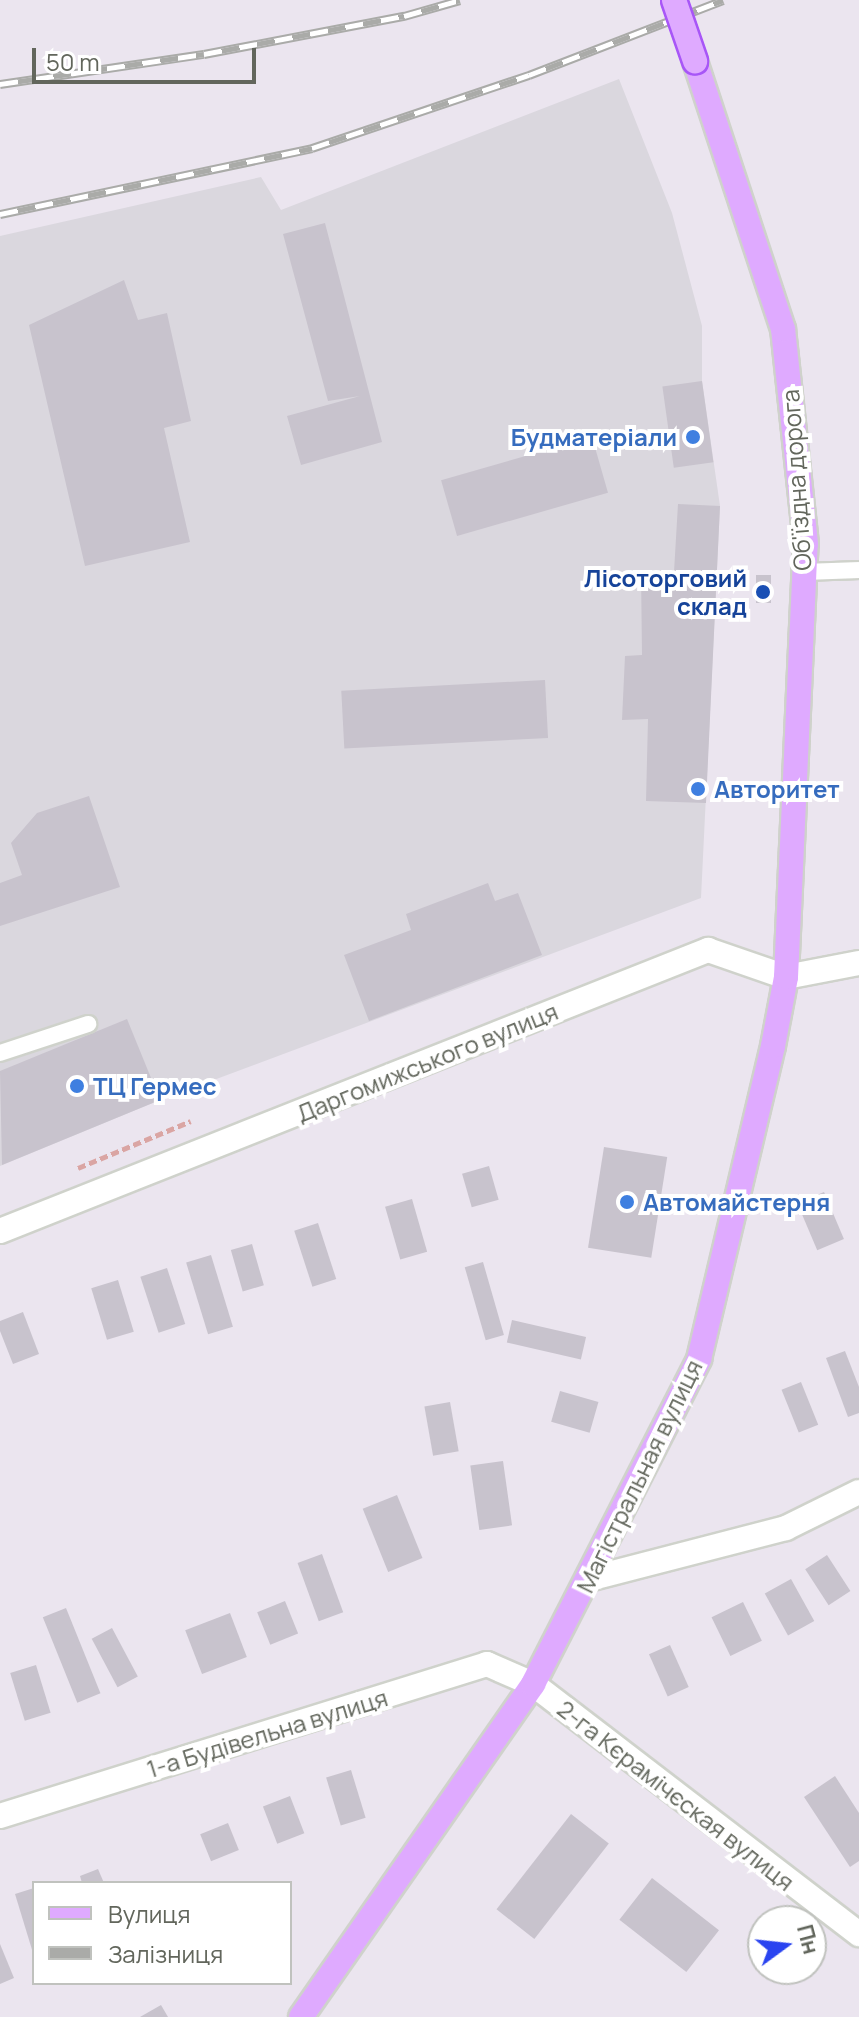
<!DOCTYPE html>
<html>
<head>
<meta charset="utf-8">
<style>
  body { margin:0 }
  #map { position:relative; width:859px; height:2017px; overflow:hidden; background:#ebe5ef; font-family:Manrope,sans-serif }
  div>[style] { position:absolute }
  [style*='--x'] { left:calc(var(--x)*1px); top:calc(var(--y)*1px); width:calc(var(--w)*1px); rotate:calc(var(--a)*1deg) }
  .industrial>* { inset:0; background:#dad7de }
  .building>* { inset:0; background:#c8c3cd; transform-origin:0 0 }
  .path>* { height:5px; margin-top:-2.5px; transform-origin:0; background:repeating-linear-gradient(90deg,#daa5a3 0 8px,transparent 0 12px) }
  .roads { filter:drop-shadow(2px 0 #cfd2cb) drop-shadow(-2px 0 #cfd2cb) drop-shadow(0 2px #cfd2cb) drop-shadow(0 -2px #cfd2cb) }
  .lane>* { height:16px; margin:-8px; padding:0 8px; transform-origin:8px; border-radius:8px; background:#fff }
  .street>* { height:24px; margin:-12px; padding:0 12px; transform-origin:12px; border-radius:12px; background:#fff }
  .secondary>* { height:24px; margin:-12px; padding:0 12px; transform-origin:12px; border-radius:12px; background:#fff }
  .primary>* { height:24px; margin:-12px; padding:0 12px; transform-origin:12px; border-radius:12px; background:#dfaaff }
  .rail>* { height:9px; margin-top:-4.5px; transform-origin:0; background:repeating-linear-gradient(90deg,#fff 0 18px,#aaaba8 0 36px); box-sizing:border-box; border-block:2px solid #aaaba8 }
  .bridges { filter:drop-shadow(2px 0 #a856f7) drop-shadow(-2px 0 #a856f7) drop-shadow(0 2px #a856f7) drop-shadow(0 -2px #a856f7) }
  .primary-bridge>* { height:24px; margin:-12px; padding:0 12px; transform-origin:12px; border-radius:12px; background:#dfaaff }
  .dots>* { width:22px; height:22px; translate:-50% -50%; box-sizing:border-box; border:4px solid #fff; border-radius:50% }
  span { translate:-50% -50%; white-space:nowrap; text-align:center; line-height:1.15; -webkit-text-stroke:8px #fff; paint-order:stroke }
  .shop-label { font-size:24px; color:#366cbe; font-weight:700 }
  .right { translate:-100% -50%; text-align:right }
  .left { translate:0 -50%; text-align:left }
  .street-label { font-size:24px; color:#62665c }
  .transit-label { font-size:24px; color:#164399; font-weight:700 }
  .legend { position:absolute; left:32px; top:1881px; width:260px; height:104px; box-sizing:border-box; background:#fff; border:2px solid #c0c2be; margin:0; padding:10px 14px; list-style:none; font-size:24px; color:#62665c }
  .legend li { display:flex; align-items:center; gap:16px; height:40px }
  .legend b { width:40px; border:2px solid #c0c2be }
  .north { position:absolute; left:747px; top:1905px; width:80px; height:80px; box-sizing:border-box; background:#fff; border:2px solid #c0c2be; border-radius:50%; rotate:75deg; font-size:22px; font-weight:700; line-height:32px; text-align:center; color:#62665c }
  .north::after { content:''; display:block; margin:auto; width:28px; height:36px; background:#2a44f0; clip-path:polygon(50% 0,100% 100%,50% 72%,0 100%) }
  .scale { position:absolute; left:32px; top:48px; width:224px; height:36px; box-sizing:border-box; border:4px solid #62665c; border-top:0; padding-left:10px; font-size:24px; line-height:28px; white-space:nowrap; color:#62665c; -webkit-text-stroke:6px #fff; paint-order:stroke }
</style>
</head>
<body>
<div id="map">
  <div class="industrial">
    <i style="clip-path:polygon(619px 79px,672px 213px,702px 326px,702px 381px,720px 506px,701px 898px,160px 1100px,0 1166px,0 236px,261px 177px,281px 210px)"></i>
  </div>
  <div class="building">
    <i style="clip-path:polygon(325px 223px,382px 442px,301px 465px,287px 416px,360px 396px,328px 401px,283px 234px)"></i>
    <i style="clip-path:polygon(124px 280px,138px 320px,167px 313px,191px 421px,164px 428px,190px 542px,85px 566px,29px 325px)"></i>
    <i style="left:702px;top:381px;width:82px;height:40px;rotate:82deg"></i>
    <i style="left:592px;top:437px;width:58px;height:157px;rotate:74deg"></i>
    <i style="clip-path:polygon(678px 504px,720px 506px,706px 803px,646px 801px,648px 719px,622px 720px,625px 656px,642px 655px,641px 572px,674px 572px)"></i>
    <i style="left:756px;top:575px;width:15px;height:28px"></i>
    <i style="left:545px;top:680px;width:58px;height:204px;rotate:87deg"></i>
    <i style="clip-path:polygon(89px 796px,120px 887px,0 926px,0 883px,22px 875px,11px 843px,37px 813px)"></i>
    <i style="clip-path:polygon(488px 883px,495px 901px,518px 893px,542px 955px,369px 1021px,344px 955px,411px 930px,406px 914px)"></i>
    <i style="clip-path:polygon(127px 1019px,160px 1100px,2px 1165px,0 1071px)"></i>
    <i style="left:604px;top:1147px;width:64px;height:102px;rotate:9deg"></i>
    <i style="left:489px;top:1166px;width:35px;height:28px;rotate:74deg"></i>
    <i style="left:824px;top:1192px;width:51px;height:29px;rotate:67deg"></i>
    <i style="left:412px;top:1199px;width:55px;height:28px;rotate:74deg"></i>
    <i style="left:318px;top:1223px;width:59px;height:25px;rotate:72deg"></i>
    <i style="left:252px;top:1244px;width:43px;height:22px;rotate:74deg"></i>
    <i style="left:211px;top:1255px;width:75px;height:26px;rotate:73deg"></i>
    <i style="left:483px;top:1262px;width:76px;height:19px;rotate:74deg"></i>
    <i style="left:167px;top:1268px;width:59px;height:28px;rotate:72deg"></i>
    <i style="left:118px;top:1280px;width:54px;height:28px;rotate:73deg"></i>
    <i style="clip-path:polygon(23px 1312px,39px 1354px,13px 1364px,0 1331px,0 1321px)"></i>
    <i style="left:512px;top:1320px;width:76px;height:23px;rotate:13deg"></i>
    <i style="clip-path:polygon(845px 1351px,859px 1387px,859px 1413px,848px 1417px,826px 1358px)"></i>
    <i style="left:801px;top:1382px;width:46px;height:21px;rotate:68deg"></i>
    <i style="left:560px;top:1391px;width:40px;height:32px;rotate:16deg"></i>
    <i style="left:450px;top:1402px;width:50px;height:26px;rotate:80deg"></i>
    <i style="left:503px;top:1461px;width:65px;height:33px;rotate:82deg"></i>
    <i style="left:397px;top:1495px;width:68px;height:37px;rotate:68deg"></i>
    <i style="left:322px;top:1554px;width:62px;height:26px;rotate:70deg"></i>
    <i style="left:827px;top:1555px;width:43px;height:26px;rotate:57deg"></i>
    <i style="left:791px;top:1579px;width:48px;height:30px;rotate:61deg"></i>
    <i style="left:285px;top:1601px;width:35px;height:30px;rotate:68deg"></i>
    <i style="left:743px;top:1602px;width:43px;height:35px;rotate:64deg"></i>
    <i style="left:66px;top:1608px;width:92px;height:25px;rotate:68deg"></i>
    <i style="left:230px;top:1613px;width:47px;height:48px;rotate:69deg"></i>
    <i style="left:112px;top:1628px;width:55px;height:23px;rotate:62deg"></i>
    <i style="left:670px;top:1645px;width:46px;height:23px;rotate:66deg"></i>
    <i style="left:36px;top:1665px;width:50px;height:27px;rotate:73deg"></i>
    <i style="left:351px;top:1770px;width:50px;height:26px;rotate:73deg"></i>
    <i style="clip-path:polygon(835px 1776px,859px 1813px,859px 1861px,850px 1867px,804px 1797px)"></i>
    <i style="left:290px;top:1796px;width:40px;height:29px;rotate:69deg"></i>
    <i style="left:571px;top:1814px;width:48px;height:121px;rotate:38deg"></i>
    <i style="left:228px;top:1823px;width:29px;height:30px;rotate:68deg"></i>
    <i style="clip-path:polygon(98px 1869px,104px 1883px,82px 1883px,80px 1876px)"></i>
    <i style="left:652px;top:1878px;width:85px;height:53px;rotate:38deg"></i>
    <i style="clip-path:polygon(34px 1888px,34px 1953px,33px 1953px,15px 1894px)"></i>
    <i style="clip-path:polygon(0 1944px,14px 1978px,0 1984px)"></i>
    <i style="clip-path:polygon(161px 2005px,168px 2017px,140px 2017px)"></i>
  </div>
  <div class="path">
    <i style="--x:78;--y:1168;--w:122;--a:-22.6"></i>
  </div>
  <div class="roads">
    <div class="lane">
      <i style="--x:805;--y:572;--w:54;--a:-2.1"></i>
      <i style="--x:0;--y:1053;--w:93;--a:-18.2"></i>
    </div>
    <div class="street">
      <i style="--x:589;--y:1579;--w:203;--a:-14.5"></i>
      <i style="--x:786;--y:1528;--w:81;--a:-26.3"></i>
      <i style="--x:0;--y:1816;--w:510;--a:-17.33"></i>
      <i style="--x:487;--y:1664;--w:50;--a:23.5"></i>
      <i style="--x:533;--y:1684;--w:411;--a:37.5"></i>
    </div>
    <div class="secondary">
      <i style="--x:0;--y:1231;--w:762;--a:-21.65"></i>
      <i style="--x:708;--y:950;--w:83;--a:19.1"></i>
      <i style="--x:786;--y:977;--w:74;--a:-10.9"></i>
    </div>
    <div class="primary">
      <i style="--x:301;--y:2017;--w:406;--a:-55.1"></i>
      <i style="--x:533;--y:1684;--w:365;--a:-62.9"></i>
      <i style="--x:699;--y:1359;--w:322;--a:-76.7"></i>
      <i style="--x:773;--y:1046;--w:70;--a:-79.3"></i>
      <i style="--x:786;--y:977;--w:433;--a:-87.4"></i>
      <i style="--x:806;--y:544;--w:216;--a:-96.1"></i>
      <i style="--x:783;--y:329;--w:282;--a:-108.2"></i>
    </div>
  </div>
  <div class="rail">
    <i style="--x:0;--y:84;--w:206;--a:-8.4"></i>
    <i style="--x:204;--y:54;--w:204;--a:-10.8"></i>
    <i style="--x:404;--y:16;--w:58;--a:-15.9"></i>
    <i style="--x:0;--y:214;--w:319;--a:-11.9"></i>
    <i style="--x:312;--y:148;--w:229;--a:-18.6"></i>
    <i style="--x:529;--y:75;--w:208;--a:-21.1"></i>
  </div>
  <div class="bridges">
    <div class="primary-bridge">
      <i style="--x:674;--y:0;--w:65;--a:71"></i>
    </div>
  </div>
  <div class="dots">
    <i style="left:693px;top:437px;background:#3f7fe0"></i>
    <i style="left:763px;top:592px;background:#1a4fb4"></i>
    <i style="left:698px;top:789px;background:#3f7fe0"></i>
    <i style="left:77px;top:1086px;background:#3f7fe0"></i>
    <i style="left:627px;top:1202px;background:#3f7fe0"></i>
  </div>
  <div class="shop-label">
    <span class="right" style="left:677px;top:437px">Будматеріали</span>
    <span class="left" style="left:714px;top:789px">Авторитет</span>
    <span class="left" style="left:93px;top:1086px">ТЦ Гермес</span>
    <span class="left" style="left:643px;top:1202px">Автомайстерня</span>
  </div>
  <div class="street-label">
    <span style="left:796px;top:480px;rotate:-94deg">Об'їздна дорога</span>
    <span style="left:427px;top:1062px;rotate:-22deg">Даргомижського вулиця</span>
    <span style="left:639px;top:1476px;rotate:-64deg">Магістральная вулиця</span>
    <span style="left:267px;top:1733px;rotate:-17deg">1-а Будівельна вулиця</span>
    <span style="left:676px;top:1795px;rotate:38deg">2-га Кєрамічєская вулиця</span>
  </div>
  <div class="transit-label">
    <span class="right" style="left:747px;top:592px">Лісоторговий<br>склад</span>
  </div>
  <ul class="legend">
  <li><b style="height:10px;background:#dfaaff"></b>Вулиця</li>
  <li><b style="height:10px;background:#aaaba8"></b>Залізниця</li>
  </ul>
  <div class="north">Пн</div>
  <div class="scale">50 m</div>
</div>
</body>
</html>
